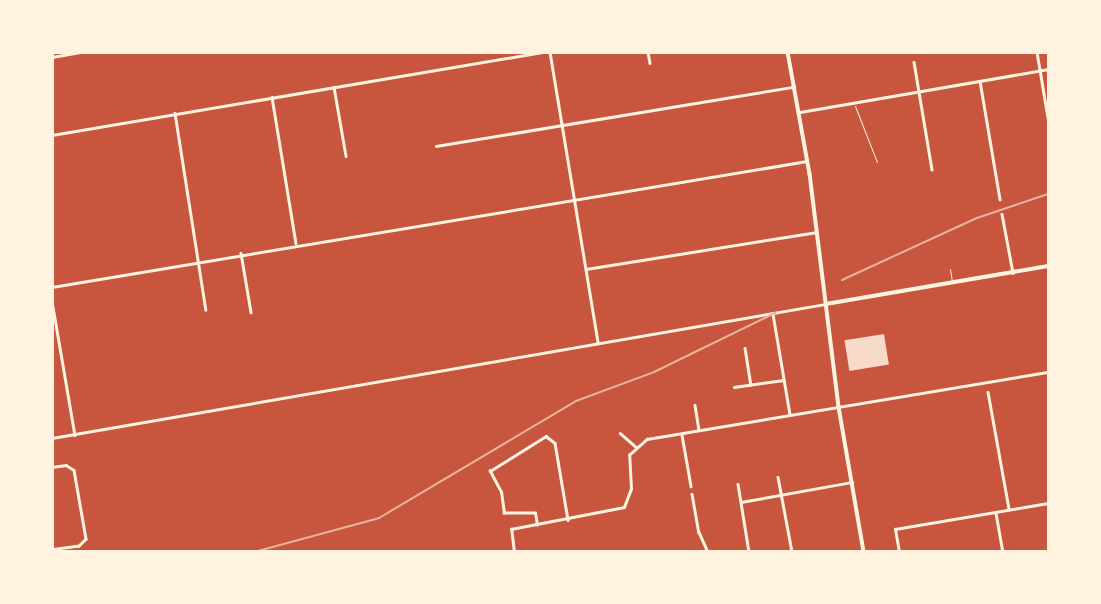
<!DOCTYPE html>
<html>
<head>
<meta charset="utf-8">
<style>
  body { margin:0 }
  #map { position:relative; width:1101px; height:604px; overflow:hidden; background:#c8553d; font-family:Mulish,sans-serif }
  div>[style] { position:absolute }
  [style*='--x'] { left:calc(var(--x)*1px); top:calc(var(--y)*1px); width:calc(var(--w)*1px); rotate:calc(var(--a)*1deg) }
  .building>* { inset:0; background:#f7dbc8; transform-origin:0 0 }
  .service>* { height:1px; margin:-0.5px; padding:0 0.5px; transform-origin:0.5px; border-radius:0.5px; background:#fff3e0 }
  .minor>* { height:2.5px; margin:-1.25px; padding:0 1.25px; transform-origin:1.25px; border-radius:1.25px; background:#fff3e0 }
  .tertiary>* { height:2.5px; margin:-1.25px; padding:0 1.25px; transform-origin:1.25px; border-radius:1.25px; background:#fff3e0 }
  .secondary>* { height:3.5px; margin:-1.75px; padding:0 1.75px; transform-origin:1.75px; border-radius:1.75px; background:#fff3e0 }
  .primary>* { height:3.5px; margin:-1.75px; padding:0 1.75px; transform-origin:1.75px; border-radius:1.75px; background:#fff3e0 }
  .rail>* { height:2px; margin:-1px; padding:0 1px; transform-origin:1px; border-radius:1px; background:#e9b49f }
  span { translate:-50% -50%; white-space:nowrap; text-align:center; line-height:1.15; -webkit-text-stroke:7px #fff3e0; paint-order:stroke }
  .frame { position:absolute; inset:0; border:54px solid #fff3e0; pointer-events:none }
</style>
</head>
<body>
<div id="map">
  <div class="building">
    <i style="left:884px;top:334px;width:31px;height:40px;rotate:81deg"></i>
  </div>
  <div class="service">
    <i style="--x:855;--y:106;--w:60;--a:68.6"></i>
    <i style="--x:950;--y:269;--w:12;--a:81"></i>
  </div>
  <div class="minor">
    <i style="--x:550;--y:52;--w:295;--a:80.6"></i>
    <i style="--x:648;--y:52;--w:11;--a:80"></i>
    <i style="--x:1037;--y:52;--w:67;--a:80.5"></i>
    <i style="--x:52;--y:57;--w:27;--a:-10"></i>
    <i style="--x:914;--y:62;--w:109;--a:80.5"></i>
    <i style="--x:980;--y:81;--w:120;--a:80.4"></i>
    <i style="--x:334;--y:87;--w:70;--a:80.1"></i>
    <i style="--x:272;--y:97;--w:148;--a:80.7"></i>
    <i style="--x:800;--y:112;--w:252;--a:-9.8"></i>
    <i style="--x:175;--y:113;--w:199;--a:81.1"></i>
    <i style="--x:52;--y:135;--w:500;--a:-9.6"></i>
    <i style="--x:436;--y:146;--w:363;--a:-9.4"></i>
    <i style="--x:1002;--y:214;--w:60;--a:79.4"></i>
    <i style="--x:241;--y:253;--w:60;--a:80.4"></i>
    <i style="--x:586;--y:269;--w:234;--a:-9.1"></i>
    <i style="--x:52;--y:287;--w:765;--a:-9.47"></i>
    <i style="--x:52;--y:301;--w:136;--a:80.3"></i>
    <i style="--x:773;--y:314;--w:102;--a:80.4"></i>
    <i style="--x:745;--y:348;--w:37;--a:81"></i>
    <i style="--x:734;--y:387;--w:50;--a:-8"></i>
    <i style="--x:988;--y:392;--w:119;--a:79.8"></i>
    <i style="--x:695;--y:405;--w:25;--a:81"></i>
    <i style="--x:620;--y:433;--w:20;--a:41"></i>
    <i style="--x:682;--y:435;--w:52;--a:80"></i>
    <i style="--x:52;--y:467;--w:14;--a:-8"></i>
    <i style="--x:66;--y:465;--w:9;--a:32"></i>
    <i style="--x:74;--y:470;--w:70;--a:80.1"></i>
    <i style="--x:86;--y:539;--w:10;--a:135"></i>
    <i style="--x:79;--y:546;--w:27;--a:172"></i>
    <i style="--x:778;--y:477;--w:76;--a:79.4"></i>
    <i style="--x:738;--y:484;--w:69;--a:80.8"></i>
    <i style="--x:692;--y:494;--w:39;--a:80"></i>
    <i style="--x:699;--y:532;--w:22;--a:66"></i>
    <i style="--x:741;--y:502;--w:113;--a:-10.2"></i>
    <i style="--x:996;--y:513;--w:40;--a:80"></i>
    <i style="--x:537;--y:525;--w:12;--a:-99"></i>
    <i style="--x:535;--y:513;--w:31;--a:180"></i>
    <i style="--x:504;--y:513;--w:21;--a:-98"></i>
    <i style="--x:501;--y:492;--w:24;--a:-118"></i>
    <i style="--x:490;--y:471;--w:66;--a:-32"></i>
    <i style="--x:546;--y:436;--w:11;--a:38"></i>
    <i style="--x:555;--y:443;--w:78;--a:80.4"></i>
    <i style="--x:514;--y:552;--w:23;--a:-97"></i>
    <i style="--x:511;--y:529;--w:115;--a:-11"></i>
    <i style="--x:624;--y:507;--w:19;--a:-69"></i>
    <i style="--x:631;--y:489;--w:34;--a:-93"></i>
    <i style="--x:629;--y:455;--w:24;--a:-42"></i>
    <i style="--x:647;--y:439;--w:407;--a:-9.5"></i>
    <i style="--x:899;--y:552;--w:23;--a:-100"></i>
    <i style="--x:895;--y:529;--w:155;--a:-9.6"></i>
  </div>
  <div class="tertiary">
    <i style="--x:52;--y:438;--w:785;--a:-9.83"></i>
  </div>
  <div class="secondary">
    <i style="--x:826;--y:304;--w:225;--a:-9.7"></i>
  </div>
  <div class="primary">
    <i style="--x:788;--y:52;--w:124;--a:79.8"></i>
    <i style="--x:810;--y:174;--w:235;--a:82.9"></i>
    <i style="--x:839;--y:407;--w:147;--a:80.2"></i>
  </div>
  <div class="rail">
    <i style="--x:842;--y:280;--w:149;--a:-24.7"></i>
    <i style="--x:977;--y:218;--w:75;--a:-18.7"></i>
    <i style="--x:254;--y:552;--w:130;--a:-15.2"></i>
    <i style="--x:379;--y:518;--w:229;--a:-30.7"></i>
    <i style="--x:576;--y:401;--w:83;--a:-20.4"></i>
    <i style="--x:654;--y:372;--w:135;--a:-26"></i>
  </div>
  <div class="frame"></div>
</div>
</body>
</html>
